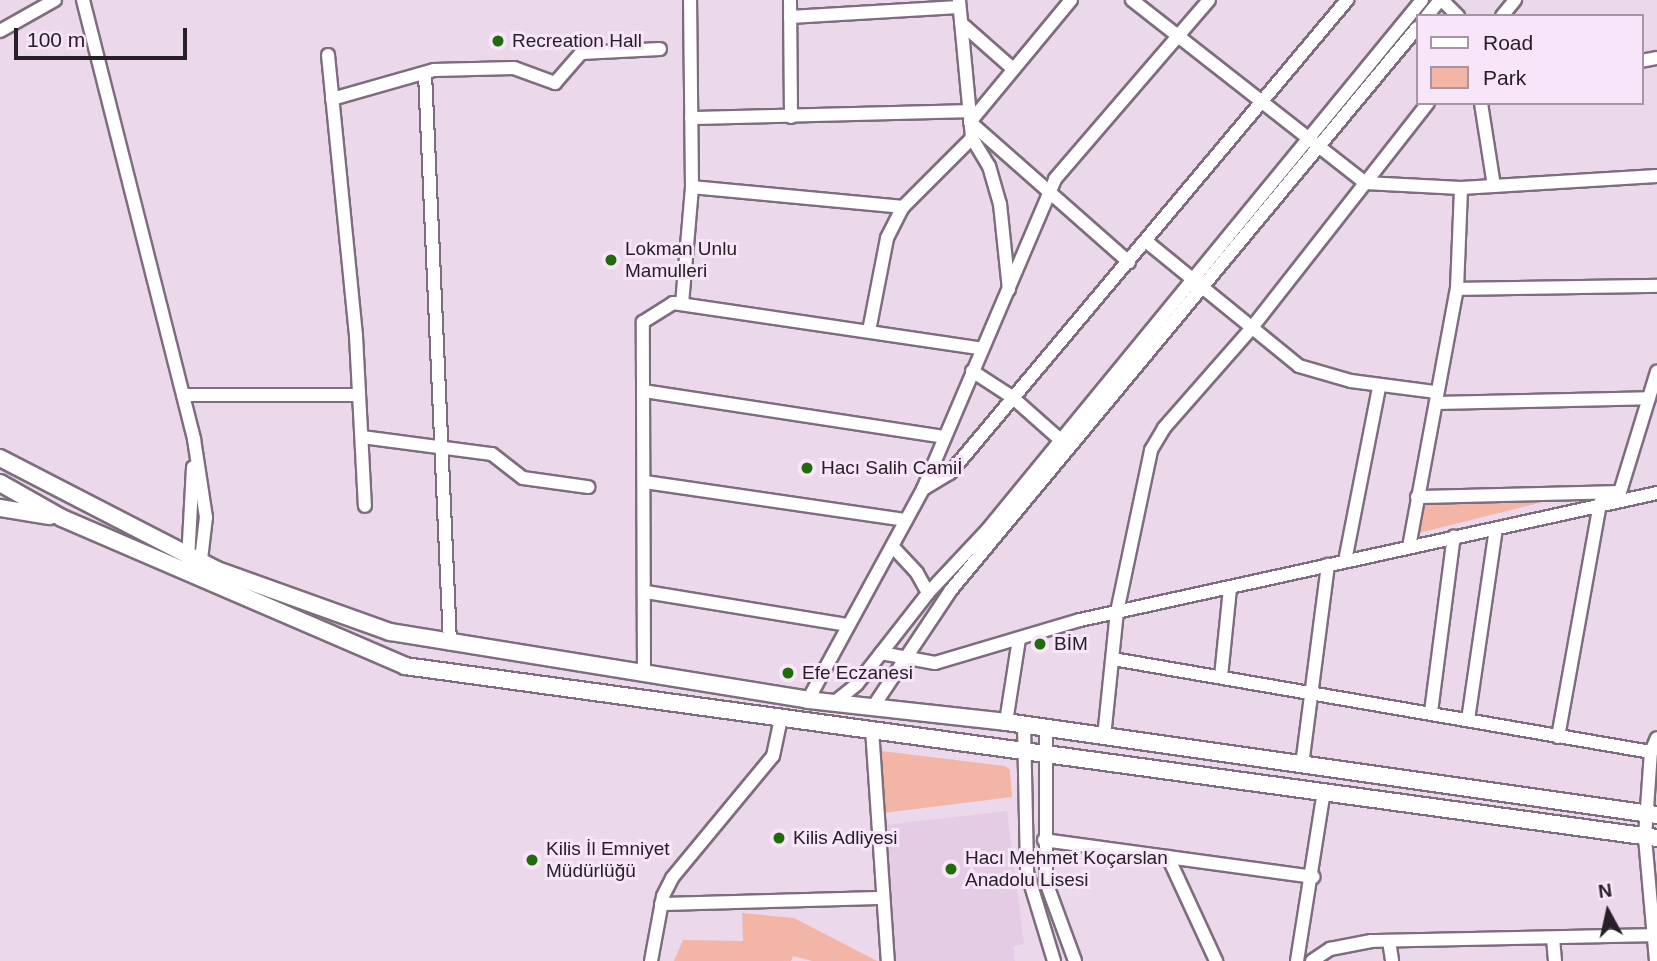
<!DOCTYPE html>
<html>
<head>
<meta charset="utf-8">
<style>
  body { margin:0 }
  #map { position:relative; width:1657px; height:961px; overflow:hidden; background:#ebd8eb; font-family:Helvetica,sans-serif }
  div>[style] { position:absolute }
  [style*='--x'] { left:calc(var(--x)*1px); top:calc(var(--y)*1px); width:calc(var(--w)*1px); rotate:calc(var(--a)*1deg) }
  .built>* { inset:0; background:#e4cce5 }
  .green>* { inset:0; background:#f3b6a6 }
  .roads { filter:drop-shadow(2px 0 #7d6d7e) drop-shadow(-2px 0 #7d6d7e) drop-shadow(0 2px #7d6d7e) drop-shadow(0 -2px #7d6d7e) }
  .minor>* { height:12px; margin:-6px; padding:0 6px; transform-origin:6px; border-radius:6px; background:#fff }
  .major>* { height:16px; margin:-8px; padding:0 8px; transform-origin:8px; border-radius:8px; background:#fff }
  .dots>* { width:19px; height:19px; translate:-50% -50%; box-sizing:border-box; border:4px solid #f8e5f9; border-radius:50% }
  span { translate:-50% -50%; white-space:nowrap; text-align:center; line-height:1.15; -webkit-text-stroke:6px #f8e5f9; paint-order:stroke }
  .poi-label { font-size:19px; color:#272028 }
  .left { translate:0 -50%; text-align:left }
  .legend { position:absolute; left:1416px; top:14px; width:228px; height:91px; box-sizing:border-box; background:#f8e5f9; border:2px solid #a496a5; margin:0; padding:9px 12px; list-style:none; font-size:21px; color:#272028 }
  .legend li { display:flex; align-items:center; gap:14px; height:35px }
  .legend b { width:35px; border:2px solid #a496a5 }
  .north { position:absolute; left:1573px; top:877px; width:70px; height:70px; -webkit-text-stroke:5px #f8e5f9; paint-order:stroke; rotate:352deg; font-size:19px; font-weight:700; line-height:28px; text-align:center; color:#272028 }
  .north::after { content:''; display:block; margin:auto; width:24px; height:32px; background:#272028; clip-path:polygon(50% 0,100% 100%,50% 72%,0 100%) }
  .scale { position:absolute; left:14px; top:28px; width:173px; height:32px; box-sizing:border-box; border:4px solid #272028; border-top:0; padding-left:9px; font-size:21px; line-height:24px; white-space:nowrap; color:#272028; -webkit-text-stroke:5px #f8e5f9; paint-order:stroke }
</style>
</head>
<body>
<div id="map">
  <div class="built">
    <i style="clip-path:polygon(1007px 811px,1024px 944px,1014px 946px,1015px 961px,895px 961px,885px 825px)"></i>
  </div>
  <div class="green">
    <i style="clip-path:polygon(1543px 502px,1415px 534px,1419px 503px)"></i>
    <i style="clip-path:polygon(881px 751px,1005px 766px,1010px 770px,1012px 797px,883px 813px)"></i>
    <i style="clip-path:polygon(742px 913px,794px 918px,877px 961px,812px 961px,793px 956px,791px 961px,674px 961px,683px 940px,743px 941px)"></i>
  </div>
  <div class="roads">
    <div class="minor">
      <i style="--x:83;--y:0;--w:453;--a:75.8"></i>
      <i style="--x:194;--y:439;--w:79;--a:81.3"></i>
      <i style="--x:206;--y:517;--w:51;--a:96.7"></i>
      <i style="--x:790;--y:0;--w:117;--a:89.5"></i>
      <i style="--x:959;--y:0;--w:139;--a:84.6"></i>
      <i style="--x:972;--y:138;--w:33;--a:59"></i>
      <i style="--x:989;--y:166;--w:40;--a:74"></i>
      <i style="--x:1000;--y:204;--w:86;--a:84"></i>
      <i style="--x:1071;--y:0;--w:158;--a:129.6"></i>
      <i style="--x:970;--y:122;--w:212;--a:41.4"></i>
      <i style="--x:1132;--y:0;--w:296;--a:38.1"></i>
      <i style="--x:1365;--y:183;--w:96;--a:3"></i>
      <i style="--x:1461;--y:188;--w:196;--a:-3.5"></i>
      <i style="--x:1442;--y:0;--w:23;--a:45"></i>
      <i style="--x:1427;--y:16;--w:21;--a:-51"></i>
      <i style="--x:1502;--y:16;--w:21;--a:-51"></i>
      <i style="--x:790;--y:17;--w:169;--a:-3.4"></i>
      <i style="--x:961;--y:23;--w:68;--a:41.4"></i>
      <i style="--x:0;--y:31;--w:63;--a:-29.4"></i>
      <i style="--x:328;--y:55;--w:282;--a:84.3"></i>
      <i style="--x:356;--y:336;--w:170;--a:87"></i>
      <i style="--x:1641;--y:61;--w:16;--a:-11"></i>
      <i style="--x:425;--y:73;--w:571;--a:87.49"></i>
      <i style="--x:332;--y:99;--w:106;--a:-15.9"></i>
      <i style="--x:434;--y:70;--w:80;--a:-1.4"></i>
      <i style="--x:514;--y:68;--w:44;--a:20.1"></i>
      <i style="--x:555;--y:83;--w:40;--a:-49"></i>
      <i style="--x:581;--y:53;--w:79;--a:-2.9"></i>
      <i style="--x:1481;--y:103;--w:84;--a:81.1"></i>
      <i style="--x:691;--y:118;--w:277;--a:-1.4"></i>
      <i style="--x:692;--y:187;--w:212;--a:5.4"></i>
      <i style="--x:1147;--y:242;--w:196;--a:39.2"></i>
      <i style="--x:1299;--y:366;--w:54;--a:16.1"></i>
      <i style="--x:1351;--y:381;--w:86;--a:7.4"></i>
      <i style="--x:1457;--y:289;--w:200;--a:-0.9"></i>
      <i style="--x:682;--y:304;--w:117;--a:-85.1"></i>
      <i style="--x:692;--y:187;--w:187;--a:-90.6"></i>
      <i style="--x:869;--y:331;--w:95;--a:-79"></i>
      <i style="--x:887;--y:238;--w:35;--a:-63"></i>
      <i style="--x:903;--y:207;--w:98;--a:-45"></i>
      <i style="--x:972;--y:371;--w:48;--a:33"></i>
      <i style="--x:1012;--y:397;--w:72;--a:41.6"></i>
      <i style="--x:644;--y:391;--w:304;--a:8.7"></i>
      <i style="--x:183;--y:395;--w:174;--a:0"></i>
      <i style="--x:1436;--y:403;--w:213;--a:-1.3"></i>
      <i style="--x:362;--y:437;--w:131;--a:7.5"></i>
      <i style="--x:492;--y:454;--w:39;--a:38"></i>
      <i style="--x:523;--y:478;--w:66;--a:7.9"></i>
      <i style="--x:645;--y:482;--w:264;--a:8.3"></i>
      <i style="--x:923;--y:489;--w:31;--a:-31"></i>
      <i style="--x:950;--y:473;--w:618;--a:-49.99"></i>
      <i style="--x:1417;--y:497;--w:199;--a:-1.4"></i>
      <i style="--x:893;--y:547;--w:35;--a:47"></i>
      <i style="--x:917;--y:573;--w:23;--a:61"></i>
      <i style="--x:1409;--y:547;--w:262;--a:-79.5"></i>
      <i style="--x:1457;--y:289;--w:101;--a:-87.7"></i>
      <i style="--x:188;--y:560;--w:93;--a:-86.9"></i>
      <i style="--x:1345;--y:561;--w:177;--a:-78.9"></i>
      <i style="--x:646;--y:592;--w:205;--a:9.3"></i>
      <i style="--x:881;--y:653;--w:55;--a:10.5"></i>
      <i style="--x:935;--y:663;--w:151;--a:-16.5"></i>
      <i style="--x:1080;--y:620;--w:591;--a:-12.41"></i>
      <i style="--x:1113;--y:659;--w:546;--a:9.81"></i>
      <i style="--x:644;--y:674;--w:352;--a:-90.2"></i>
      <i style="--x:643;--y:322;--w:36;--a:-32"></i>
      <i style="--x:673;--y:303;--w:309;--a:8.4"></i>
      <i style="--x:1221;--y:677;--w:89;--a:-84.2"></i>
      <i style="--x:808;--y:700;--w:240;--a:-61.4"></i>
      <i style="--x:923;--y:489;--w:337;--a:-66.9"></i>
      <i style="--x:1055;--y:179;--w:236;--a:-49.3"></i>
      <i style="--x:835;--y:702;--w:28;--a:-39"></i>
      <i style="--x:857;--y:684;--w:115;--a:-52"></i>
      <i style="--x:928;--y:593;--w:88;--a:-46.8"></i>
      <i style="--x:988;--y:529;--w:684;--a:-50.63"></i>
      <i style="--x:873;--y:707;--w:141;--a:-56.3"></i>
      <i style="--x:951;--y:590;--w:730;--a:-50.34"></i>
      <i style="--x:1431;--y:712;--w:177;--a:-82.6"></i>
      <i style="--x:1468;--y:720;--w:193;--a:-81.7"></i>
      <i style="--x:1006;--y:722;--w:84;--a:-81.1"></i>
      <i style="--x:1024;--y:725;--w:147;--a:88.8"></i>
      <i style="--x:1027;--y:872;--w:93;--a:73.1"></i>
      <i style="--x:1046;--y:728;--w:154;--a:90"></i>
      <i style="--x:1046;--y:882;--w:84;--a:69.8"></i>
      <i style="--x:872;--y:729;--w:233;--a:86.1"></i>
      <i style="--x:1104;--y:737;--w:126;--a:-84.1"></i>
      <i style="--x:1117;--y:612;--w:166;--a:-78.1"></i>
      <i style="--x:1151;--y:450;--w:26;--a:-59"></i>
      <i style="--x:1164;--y:428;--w:130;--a:-48.7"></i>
      <i style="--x:1250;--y:330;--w:288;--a:-51.9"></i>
      <i style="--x:1558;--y:737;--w:238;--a:-79.8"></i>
      <i style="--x:1600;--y:503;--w:23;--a:-29"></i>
      <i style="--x:1620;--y:492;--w:126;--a:-72.9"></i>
      <i style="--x:1302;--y:765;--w:202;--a:-82.6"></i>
      <i style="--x:1044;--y:840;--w:272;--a:7.8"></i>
      <i style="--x:1168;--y:857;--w:115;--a:65.2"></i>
      <i style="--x:661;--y:904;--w:220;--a:-1.6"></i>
      <i style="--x:1553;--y:938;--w:23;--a:85"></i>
      <i style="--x:1389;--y:941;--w:20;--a:81"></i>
      <i style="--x:651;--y:961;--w:66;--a:-79.5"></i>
      <i style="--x:663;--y:896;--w:20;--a:-63"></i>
      <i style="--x:672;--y:878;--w:158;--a:-50.4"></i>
      <i style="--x:773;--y:756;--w:40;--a:-78"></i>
      <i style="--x:1297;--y:961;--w:172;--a:-81"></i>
      <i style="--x:1312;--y:961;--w:22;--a:-34"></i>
      <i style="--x:1330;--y:949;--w:42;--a:-11"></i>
      <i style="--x:1371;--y:941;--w:282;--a:-1.2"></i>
      <i style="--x:1656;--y:961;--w:124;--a:-95.1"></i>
      <i style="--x:1645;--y:837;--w:85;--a:-86"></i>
      <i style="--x:1651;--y:752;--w:15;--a:-67"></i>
    </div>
    <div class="major">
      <i style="--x:0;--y:458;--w:244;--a:27.3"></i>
      <i style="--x:217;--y:570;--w:184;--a:19.7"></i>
      <i style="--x:390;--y:632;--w:423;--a:9.2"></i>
      <i style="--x:808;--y:700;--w:199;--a:6.3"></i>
      <i style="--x:1006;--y:722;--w:658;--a:8.13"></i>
      <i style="--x:0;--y:483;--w:71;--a:29.4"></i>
      <i style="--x:62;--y:518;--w:374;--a:23.3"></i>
      <i style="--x:405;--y:666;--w:1264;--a:7.82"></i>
      <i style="--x:0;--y:508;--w:50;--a:9.3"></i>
    </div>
  </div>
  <div class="dots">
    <i style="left:498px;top:41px;background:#206b0a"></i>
    <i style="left:611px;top:260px;background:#206b0a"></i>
    <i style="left:807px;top:468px;background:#206b0a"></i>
    <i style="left:1040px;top:644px;background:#206b0a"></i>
    <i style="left:788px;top:673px;background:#206b0a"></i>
    <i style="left:779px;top:838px;background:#206b0a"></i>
    <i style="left:532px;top:860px;background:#206b0a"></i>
    <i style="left:951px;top:869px;background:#206b0a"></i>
  </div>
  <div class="poi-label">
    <span class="left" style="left:512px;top:41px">Recreation Hall</span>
    <span class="left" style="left:625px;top:260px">Lokman Unlu<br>Mamulleri</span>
    <span class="left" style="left:821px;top:468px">Hacı Salih Camiİ</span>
    <span class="left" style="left:1054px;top:644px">BİM</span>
    <span class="left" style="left:802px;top:673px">Efe Eczanesi</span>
    <span class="left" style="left:793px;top:838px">Kilis Adliyesi</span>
    <span class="left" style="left:546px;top:860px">Kilis İl Emniyet<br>Müdürlüğü</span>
    <span class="left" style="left:965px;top:869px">Hacı Mehmet Koçarslan<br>Anadolu Lisesi</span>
  </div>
  <ul class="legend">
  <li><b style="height:9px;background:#fff"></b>Road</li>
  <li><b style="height:19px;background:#f3b6a6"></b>Park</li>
  </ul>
  <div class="north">N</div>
  <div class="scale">100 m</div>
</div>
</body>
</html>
